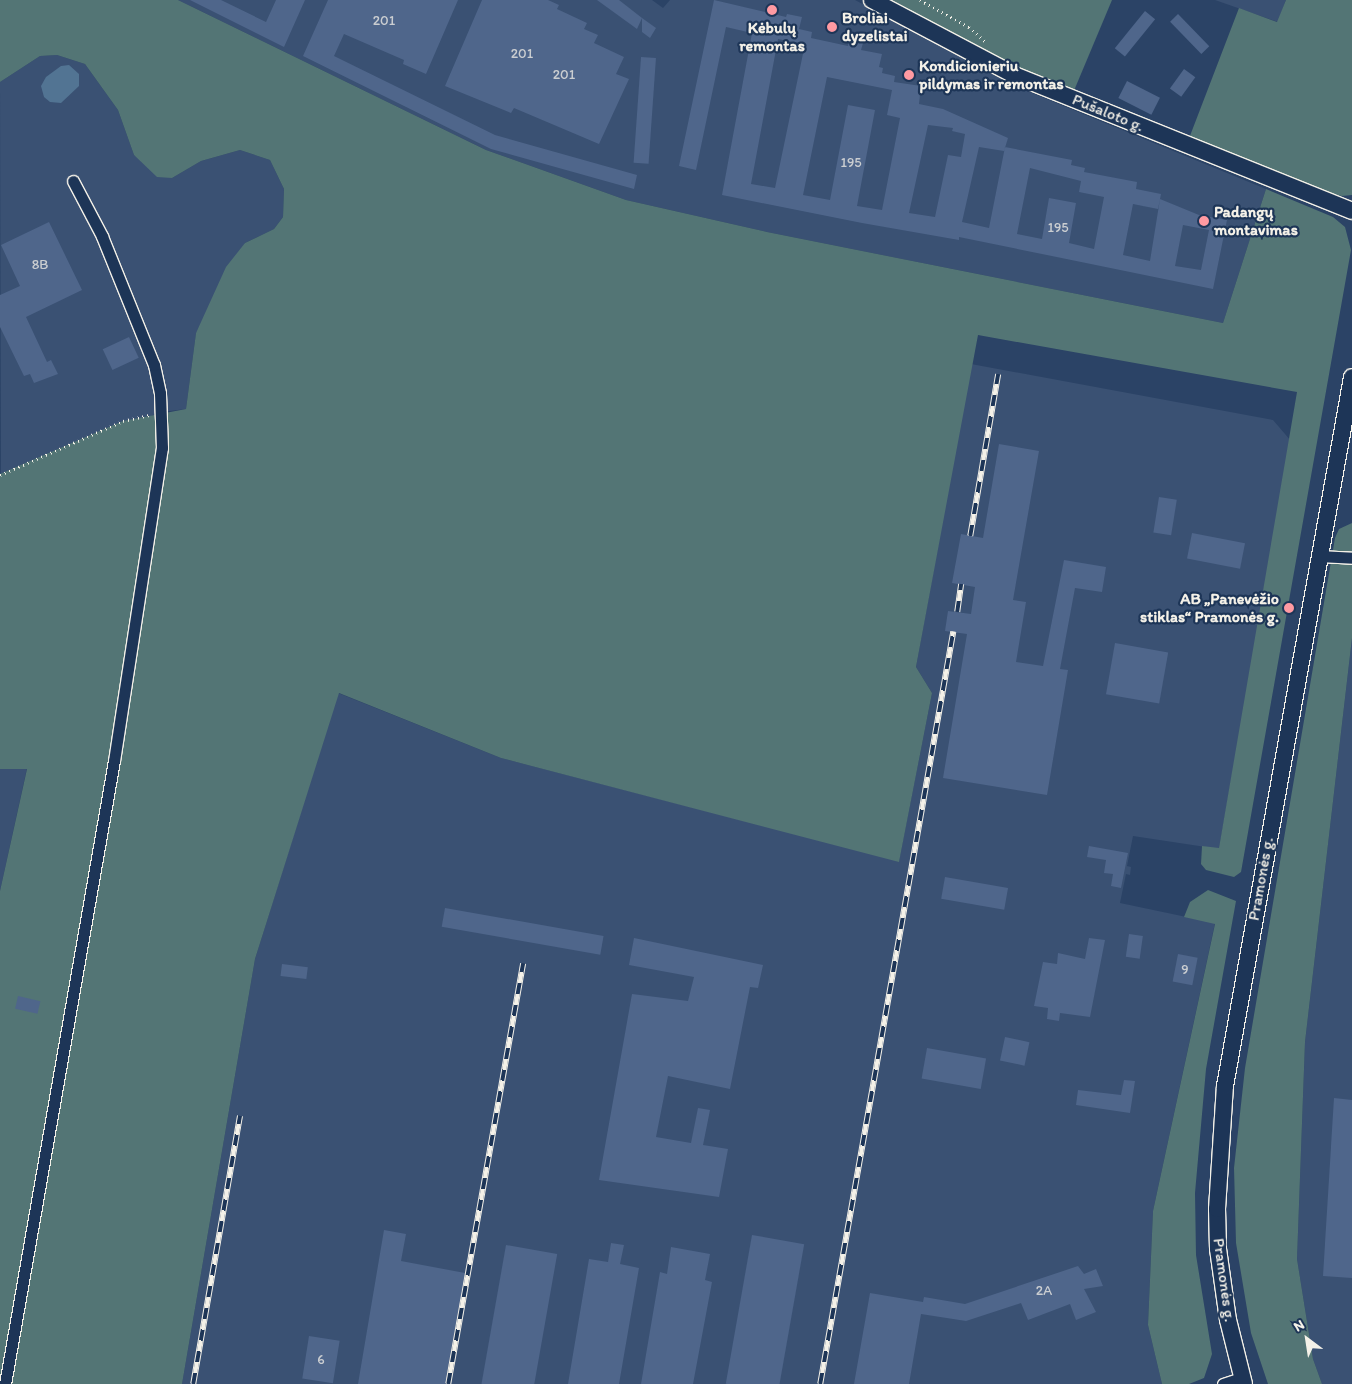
<!DOCTYPE html>
<html>
<head>
<meta charset="utf-8">
<style>
  body { margin:0 }
  #map { position:relative; width:1352px; height:1384px; overflow:hidden; background:#2b4366; font-family:Itim,sans-serif }
  div>[style] { position:absolute }
  [style*='--x'] { left:calc(var(--x)*1px); top:calc(var(--y)*1px); width:calc(var(--w)*1px); rotate:calc(var(--a)*1deg) }
  .built>* { inset:0; background:#3a5173 }
  .green>* { inset:0; background:#537575 }
  .water>* { inset:0; background:#527493 }
  .building>* { inset:0; background:#4f668b; transform-origin:0 0 }
  .path>* { height:2.5px; margin-top:-1.25px; transform-origin:0; background:repeating-linear-gradient(90deg,#f4f1e8 0 1px,transparent 0 5px) }
  .roads { filter:drop-shadow(1px 0 #f4f1e8) drop-shadow(-1px 0 #f4f1e8) drop-shadow(0 1px #f4f1e8) drop-shadow(0 -1px #f4f1e8) }
  .street>* { height:11px; margin:-5.5px; padding:0 5.5px; transform-origin:5.5px; border-radius:5.5px; background:#1d3557 }
  .secondary>* { height:16px; margin:-8px; padding:0 8px; transform-origin:8px; border-radius:8px; background:#1d3557 }
  .rail>* { height:5.5px; margin-top:-2.75px; transform-origin:0; background:repeating-linear-gradient(90deg,#1d3557 0 11px,#f4f1e8 0 22px); box-sizing:border-box; border-block:1px solid #f4f1e8 }
  .dots>* { width:14px; height:14px; translate:-50% -50%; box-sizing:border-box; border:2px solid #1d3557; border-radius:50% }
  span { translate:-50% -50%; white-space:nowrap; text-align:center; line-height:1.15; -webkit-text-stroke:4.5px #1d3557; paint-order:stroke }
  .number-label { font-size:14px; color:#cbced1 }
  .number-label span { -webkit-text-stroke-width:0 }
  .poi-label { font-size:16px; color:#f4f1e8; font-weight:700 }
  .left { translate:0 -50%; text-align:left }
  .right { translate:-100% -50%; text-align:right }
  .street-label { font-size:16px; color:#f4f1e8 }
  .north { position:absolute; left:1282px; top:1314px; width:50px; height:50px; -webkit-text-stroke:4px #1d3557; paint-order:stroke; rotate:329deg; font-size:14px; font-weight:700; line-height:20px; text-align:center; color:#f4f1e8 }
  .north::after { content:''; display:block; margin:auto; width:18px; height:22px; background:#f4f1e8; clip-path:polygon(50% 0,100% 100%,50% 72%,0 100%) }
</style>
</head>
<body>
<div id="map">
  <div class="built">
    <i style="clip-path:polygon(178px 0,652px 0,663px 8px,670px 0,855px 0,1015px 86px,1266px 189px,1223px 323px,767px 232px,626px 200px,486px 150px)"></i>
    <i style="clip-path:polygon(1215px 0,1286px 0,1278px 22px)"></i>
    <i style="clip-path:polygon(57px 55px,85px 64px,118px 110px,134px 155px,172px 178px,201px 161px,240px 150px,270px 160px,284px 189px,283px 217px,274px 229px,245px 243px,196px 333px,186px 409px,161px 412px,1px 475px,0 82px,40px 56px)"></i>
    <i style="clip-path:polygon(971px 364px,1273px 420px,1291px 441px,1219px 849px,1133px 836px,1127px 866px,1131px 867px,1130px 875px,1126px 874px,1120px 903px,1215px 923px,1153px 1211px,1148px 1325px,1162px 1384px,182px 1384px,255px 959px,338px 693px,501px 758px,899px 861px,932px 693px,916px 667px)"></i>
    <i style="clip-path:polygon(1352px 638px,1352px 1384px,1322px 1384px,1313px 1359px,1297px 1259px,1305px 1042px)"></i>
    <i style="clip-path:polygon(27px 768px,0 891px,0 769px)"></i>
  </div>
  <div class="green">
    <i style="clip-path:polygon(0 0,178px 0,486px 150px,626px 200px,767px 232px,1223px 323px,1266px 189px,1333px 217px,1345px 227px,1351px 250px,1241px 872px,1234px 877px,1206px 870px,1201px 864px,1202px 846px,1219px 848px,1297px 392px,978px 335px,916px 667px,932px 693px,899px 862px,501px 758px,339px 693px,255px 959px,182px 1384px,0 1384px,0 891px,27px 769px,0 769px,0 474px,123px 421px,186px 409px,196px 333px,226px 267px,245px 243px,274px 229px,283px 217px,284px 189px,270px 160px,240px 150px,201px 161px,172px 178px,157px 177px,134px 155px,118px 110px,85px 64px,57px 55px,40px 56px,0 82px)"></i>
    <i style="clip-path:polygon(892px 0,1112px 0,1073px 93px,995px 57px)"></i>
    <i style="clip-path:polygon(1286px 0,1352px 0,1352px 195px,1342px 196px,1314px 189px,1188px 141px,1239px 8px,1277px 22px)"></i>
    <i style="clip-path:polygon(1352px 523px,1352px 638px,1305px 1042px,1297px 1259px,1313px 1359px,1322px 1384px,1268px 1384px,1251px 1333px,1236px 1243px,1234px 1168px,1245px 1068px,1335px 538px,1339px 529px)"></i>
    <i style="clip-path:polygon(1208px 890px,1236px 901px,1206px 1069px,1195px 1193px,1196px 1255px,1212px 1354px,1204px 1378px,1189px 1384px,1162px 1384px,1148px 1325px,1153px 1211px,1215px 924px,1184px 917px,1190px 902px)"></i>
  </div>
  <div class="water">
    <i style="clip-path:polygon(69px 65px,79px 74px,79px 86px,61px 103px,50px 102px,44px 97px,41px 86px,46px 77px,61px 66px)"></i>
  </div>
  <div class="building">
    <i style="clip-path:polygon(190px 0,221px 0,266px 22px,276px 0,305px 0,284px 47px)"></i>
    <i style="clip-path:polygon(328px 0,458px 0,426px 74px,403px 64px,404px 60px,344px 34px,334px 56px,495px 135px,637px 175px,634px 189px,491px 149px,303px 56px)"></i>
    <i style="clip-path:polygon(482px 0,548px 0,559px 5px,557px 9px,587px 23px,584px 29px,598px 35px,594px 43px,624px 57px,616px 74px,629px 79px,599px 144px,514px 108px,511px 113px,445px 86px)"></i>
    <i style="clip-path:polygon(597px 0,619px 0,642px 18px,637px 29px)"></i>
    <i style="clip-path:polygon(evenodd,714px 0,786px 17px,787px 14px,802px 17px,799px 29px,812px 32px,811px 38px,848px 46px,849px 40px,863px 43px,861px 50px,882px 54px,879px 67px,883px 68px,882px 73px,895px 76px,894px 82px,921px 86px,919px 104px,943px 109px,1008px 138px,1004px 151px,979px 147px,962px 222px,989px 228px,1005px 147px,1072px 160px,1071px 165px,1085px 168px,1084px 172px,1137px 182px,1136px 189px,1161px 194px,1158px 209px,1133px 204px,1123px 255px,1150px 261px,1160px 199px,1199px 215px,1227px 220px,1213px 289px,959px 237px,959px 240px,862px 223px,722px 195px,752px 33px,726px 27px,696px 170px,679px 166px,714px 0,778px 39px,805px 44px,775px 188px,751px 184px,778px 39px,714px 0,827px 77px,892px 90px,887px 115px,900px 118px,882px 210px,857px 206px,875px 110px,848px 105px,830px 200px,803px 195px,827px 77px,714px 0,928px 125px,953px 128px,952px 131px,965px 134px,961px 157px,948px 155px,935px 217px,909px 213px,928px 125px,714px 0,1030px 168px,1081px 181px,1079px 192px,1104px 197px,1094px 249px,1069px 243px,1076px 203px,1049px 198px,1042px 239px,1017px 234px,1030px 168px,714px 0,1183px 225px,1209px 230px,1201px 270px,1175px 266px,1183px 225px)"></i>
    <i style="left:1145px;top:11px;width:13px;height:48px;rotate:39deg"></i>
    <i style="left:1178px;top:14px;width:45px;height:11px;rotate:46deg"></i>
    <i style="clip-path:polygon(642px 18px,656px 28px,650px 38px,642px 32px)"></i>
    <i style="left:641px;top:57px;width:15px;height:106px;rotate:4deg"></i>
    <i style="left:1184px;top:69px;width:14px;height:24px;rotate:36deg"></i>
    <i style="left:1127px;top:81px;width:37px;height:19px;rotate:27deg"></i>
    <i style="clip-path:polygon(49px 222px,82px 290px,26px 317px,47px 362px,51px 360px,58px 374px,34px 383px,30px 374px,24px 376px,0 327px,0 295px,20px 286px,1px 245px)"></i>
    <i style="left:129px;top:337px;width:23px;height:29px;rotate:65deg"></i>
    <i style="clip-path:polygon(999px 444px,1039px 451px,1013px 600px,1026px 602px,1016px 662px,1043px 666px,1064px 560px,1106px 567px,1102px 592px,1075px 588px,1060px 669px,1068px 670px,1047px 795px,943px 778px,967px 634px,945px 631px,948px 611px,971px 614px,975px 587px,952px 583px,961px 534px,983px 538px)"></i>
    <i style="left:1159px;top:497px;width:18px;height:36px;rotate:9deg"></i>
    <i style="left:1192px;top:533px;width:54px;height:26px;rotate:11deg"></i>
    <i style="left:1115px;top:643px;width:54px;height:52px;rotate:10deg"></i>
    <i style="clip-path:polygon(1089px 846px,1128px 853px,1121px 888px,1111px 886px,1113px 874px,1104px 873px,1106px 860px,1087px 857px)"></i>
    <i style="left:945px;top:877px;width:64px;height:22px;rotate:10deg"></i>
    <i style="left:445px;top:908px;width:161px;height:19px;rotate:10deg"></i>
    <i style="left:1129px;top:934px;width:14px;height:23px;rotate:8deg"></i>
    <i style="clip-path:polygon(634px 938px,763px 965px,758px 988px,750px 987px,730px 1089px,668px 1076px,656px 1137px,691px 1143px,698px 1108px,710px 1110px,703px 1145px,728px 1149px,719px 1197px,599px 1180px,632px 994px,688px 1001px,694px 977px,629px 965px)"></i>
    <i style="clip-path:polygon(1089px 938px,1105px 940px,1090px 1017px,1060px 1013px,1059px 1021px,1047px 1019px,1048px 1008px,1034px 1006px,1043px 962px,1057px 964px,1058px 953px,1085px 959px)"></i>
    <i style="left:1178px;top:954px;width:20px;height:28px;rotate:11deg"></i>
    <i style="left:282px;top:964px;width:26px;height:12px;rotate:7deg"></i>
    <i style="left:18px;top:996px;width:23px;height:13px;rotate:13deg"></i>
    <i style="left:1005px;top:1037px;width:25px;height:24px;rotate:12deg"></i>
    <i style="left:927px;top:1048px;width:60px;height:31px;rotate:10deg"></i>
    <i style="clip-path:polygon(1124px 1080px,1135px 1081px,1130px 1113px,1076px 1105px,1078px 1090px,1121px 1095px)"></i>
    <i style="clip-path:polygon(1334px 1098px,1352px 1100px,1352px 1278px,1323px 1276px)"></i>
    <i style="clip-path:polygon(384px 1230px,406px 1234px,401px 1261px,465px 1273px,445px 1384px,358px 1384px)"></i>
    <i style="left:752px;top:1235px;width:53px;height:151px;rotate:10deg"></i>
    <i style="clip-path:polygon(611px 1243px,624px 1245px,620px 1264px,639px 1268px,619px 1384px,568px 1384px,589px 1259px,608px 1262px)"></i>
    <i style="left:506px;top:1245px;width:52px;height:141px;rotate:10deg"></i>
    <i style="clip-path:polygon(671px 1247px,710px 1254px,705px 1280px,712px 1282px,693px 1384px,641px 1384px,660px 1272px,667px 1274px)"></i>
    <i style="clip-path:polygon(1078px 1266px,1084px 1274px,1096px 1269px,1103px 1286px,1084px 1289px,1096px 1312px,1076px 1320px,1070px 1304px,1028px 1320px,1021px 1303px,966px 1321px,921px 1314px,909px 1384px,854px 1384px,870px 1293px,923px 1302px,924px 1297px,965px 1304px)"></i>
    <i style="left:309px;top:1336px;width:31px;height:43px;rotate:9deg"></i>
  </div>
  <div class="path">
    <i style="--x:920;--y:0;--w:56;--a:28.9"></i>
    <i style="--x:969;--y:27;--w:23;--a:41"></i>
    <i style="--x:0;--y:475;--w:134;--a:-23.7"></i>
    <i style="--x:123;--y:421;--w:27;--a:-13"></i>
  </div>
  <div class="roads">
    <div class="street">
      <i style="--x:1319;--y:556;--w:33;--a:3"></i>
      <i style="--x:5;--y:1384;--w:632;--a:-80.08"></i>
      <i style="--x:114;--y:761;--w:317;--a:-81.3"></i>
      <i style="--x:162;--y:448;--w:55;--a:-92.1"></i>
      <i style="--x:160;--y:393;--w:29;--a:-102"></i>
      <i style="--x:154;--y:365;--w:139;--a:-112"></i>
      <i style="--x:102;--y:236;--w:62;--a:-117.8"></i>
      <i style="--x:1223;--y:1384;--w:20;--a:-18"></i>
    </div>
    <div class="secondary">
      <i style="--x:872;--y:0;--w:161;--a:27.8"></i>
      <i style="--x:1014;--y:75;--w:364;--a:21.9"></i>
      <i style="--x:1244;--y:1384;--w:66;--a:-104"></i>
      <i style="--x:1228;--y:1320;--w:72;--a:-98"></i>
      <i style="--x:1218;--y:1249;--w:40;--a:-91.4"></i>
      <i style="--x:1217;--y:1209;--w:123;--a:-86.3"></i>
      <i style="--x:1225;--y:1086;--w:720;--a:-79.84"></i>
    </div>
  </div>
  <div class="rail">
    <i style="--x:970;--y:536;--w:164;--a:-80.2"></i>
    <i style="--x:957;--y:612;--w:28;--a:-82"></i>
    <i style="--x:193;--y:1384;--w:272;--a:-80.1"></i>
    <i style="--x:448;--y:1384;--w:427;--a:-79.9"></i>
    <i style="--x:820;--y:1384;--w:764;--a:-79.97"></i>
  </div>
  <div class="dots">
    <i style="left:772px;top:10px;background:#ff9aa2"></i>
    <i style="left:832px;top:27px;background:#ff9aa2"></i>
    <i style="left:909px;top:75px;background:#ff9aa2"></i>
    <i style="left:1204px;top:221px;background:#ff9aa2"></i>
    <i style="left:1289px;top:608px;background:#ff9aa2"></i>
  </div>
  <div class="number-label">
    <span style="left:384px;top:21px">201</span>
    <span style="left:522px;top:54px">201</span>
    <span style="left:564px;top:75px">201</span>
    <span style="left:851px;top:163px">195</span>
    <span style="left:1058px;top:228px">195</span>
    <span style="left:40px;top:265px">8B</span>
    <span style="left:1185px;top:970px">9</span>
    <span style="left:1044px;top:1291px">2A</span>
    <span style="left:321px;top:1360px">6</span>
  </div>
  <div class="poi-label">
    <span class="left" style="left:842px;top:27px">Broliai<br>dyzelistai</span>
    <span style="left:772px;top:37px">Kėbulų<br>remontas</span>
    <span class="left" style="left:919px;top:75px">Kondicionieriu<br>pildymas ir remontas</span>
    <span class="left" style="left:1214px;top:221px">Padangų<br>montavimas</span>
    <span class="right" style="left:1279px;top:608px">AB „Panevėžio<br>stiklas“ Pramonės g.</span>
  </div>
  <div class="street-label">
    <span style="left:1108px;top:113px;rotate:22deg">Pušaloto g.</span>
    <span style="left:1261px;top:879px;rotate:-80deg">Pramonės g.</span>
    <span style="left:1224px;top:1280px;rotate:82deg">Pramonės g.</span>
  </div>
  <div class="north">N</div>
</div>
</body>
</html>
